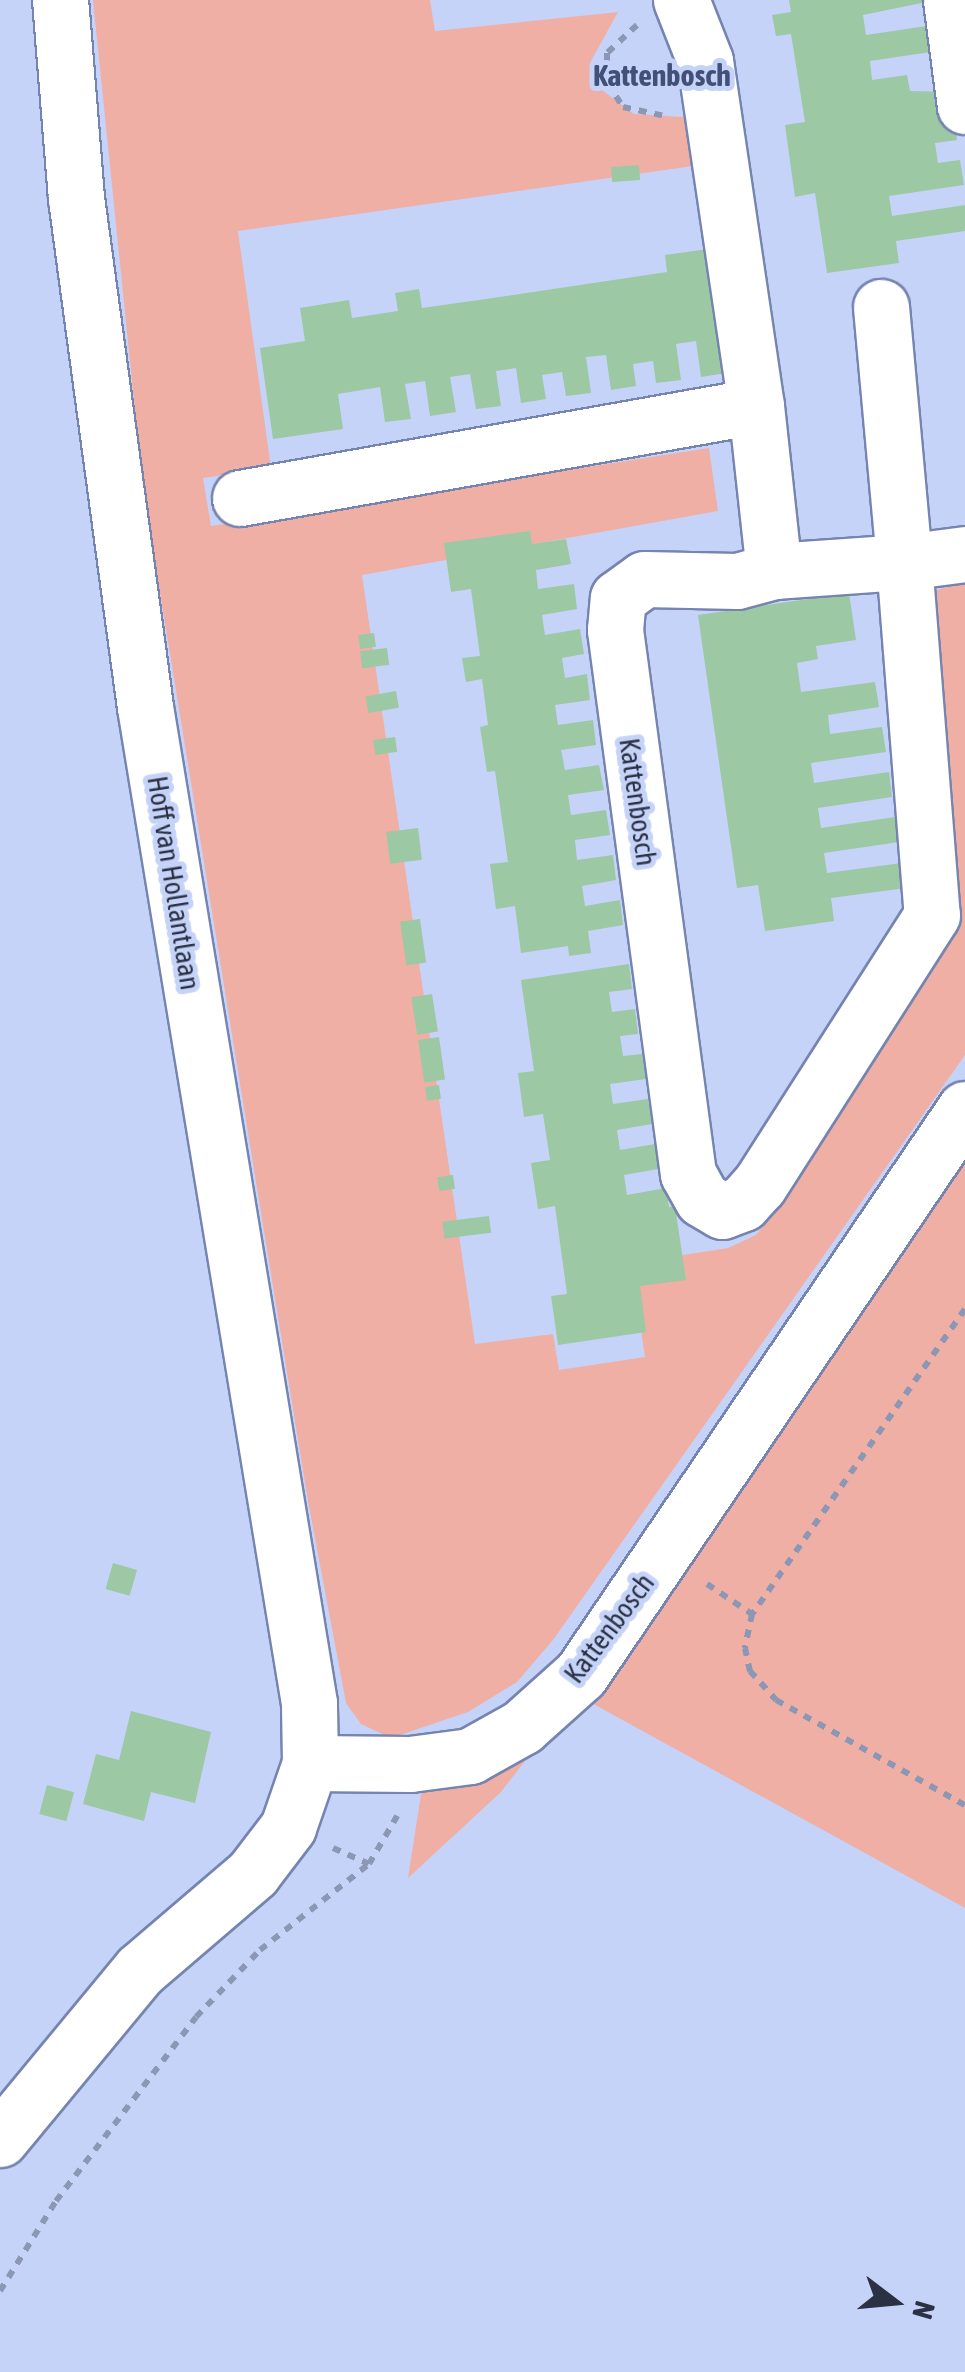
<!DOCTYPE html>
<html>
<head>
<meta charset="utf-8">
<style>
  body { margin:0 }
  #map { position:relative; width:965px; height:2372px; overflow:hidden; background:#c6d3f9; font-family:"Asap Condensed",sans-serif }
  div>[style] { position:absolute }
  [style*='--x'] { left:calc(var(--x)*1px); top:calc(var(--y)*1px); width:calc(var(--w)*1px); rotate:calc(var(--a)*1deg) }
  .green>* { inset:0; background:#efafa4 }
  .building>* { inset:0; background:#9cc8a3; transform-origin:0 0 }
  .path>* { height:6px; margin-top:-3px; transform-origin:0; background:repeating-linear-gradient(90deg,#8c97b5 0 8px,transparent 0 16px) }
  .roads { filter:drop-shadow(2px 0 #7584b0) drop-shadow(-2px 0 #7584b0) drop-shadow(0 2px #7584b0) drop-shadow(0 -2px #7584b0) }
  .minor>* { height:55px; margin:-27.5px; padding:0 27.5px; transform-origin:27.5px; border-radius:27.5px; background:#fff }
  span { translate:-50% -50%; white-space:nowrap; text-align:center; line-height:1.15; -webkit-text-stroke:10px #c6d3f9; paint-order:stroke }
  .street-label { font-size:28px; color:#2a3143 }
  .neighbourhood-label { font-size:30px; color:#425078; font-weight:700 }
  .north { position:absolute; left:845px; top:2252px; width:100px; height:100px; -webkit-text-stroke:8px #c6d3f9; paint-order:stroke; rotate:106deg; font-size:28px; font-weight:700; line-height:40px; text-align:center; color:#2a3143 }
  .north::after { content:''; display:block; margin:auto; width:35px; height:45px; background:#2a3143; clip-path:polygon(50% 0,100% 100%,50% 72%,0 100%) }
</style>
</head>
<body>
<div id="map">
  <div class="green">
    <i style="clip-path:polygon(93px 0,430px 0,435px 31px,618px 12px,591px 61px,598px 87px,634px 114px,700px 118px,707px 164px,238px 231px,271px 468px,203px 478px,211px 526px,709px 448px,718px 511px,362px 575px,475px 1344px,553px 1334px,559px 1370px,645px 1357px,631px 1263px,728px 1248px,756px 1235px,779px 1208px,951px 936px,960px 905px,957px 861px,922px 643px,925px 605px,937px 590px,965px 582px,965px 1055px,553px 1640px,517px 1682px,468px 1712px,391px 1738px,361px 1724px,346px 1703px,308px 1501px,143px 488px)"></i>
    <i style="clip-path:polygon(965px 1139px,965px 1908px,577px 1695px)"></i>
    <i style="clip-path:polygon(555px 1722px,501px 1792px,408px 1878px,422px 1788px)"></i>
  </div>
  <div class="building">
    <i style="clip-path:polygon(789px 0,936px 0,863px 15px,866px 35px,940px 24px,944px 50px,870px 61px,872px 80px,907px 75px,910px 91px,951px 92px,957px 140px,935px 143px,938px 163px,960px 160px,964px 185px,889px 196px,892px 216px,965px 205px,965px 231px,896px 241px,899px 263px,827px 273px,815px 193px,795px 197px,785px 125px,805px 122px,791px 34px,776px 36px,772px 15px,791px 12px)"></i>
    <i style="left:639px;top:165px;width:15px;height:28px;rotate:86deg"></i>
    <i style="clip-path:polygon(708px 249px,726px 373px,701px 377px,696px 341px,676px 344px,681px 380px,656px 383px,653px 361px,633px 364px,636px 386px,611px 390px,606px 355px,586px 357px,591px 393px,566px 396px,562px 372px,542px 375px,546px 399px,521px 403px,516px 368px,496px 371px,501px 406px,476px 409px,470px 374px,450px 377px,456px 412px,430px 416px,425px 381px,405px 384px,411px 419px,385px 422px,380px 387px,338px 394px,343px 429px,273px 439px,260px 348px,305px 341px,300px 308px,349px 300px,352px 318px,398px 311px,395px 293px,419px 289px,422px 308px,486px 299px,667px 272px,665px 255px)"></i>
    <i style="clip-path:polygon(530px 531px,532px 544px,566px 539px,571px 564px,536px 570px,538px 589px,574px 584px,577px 609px,542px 615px,545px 635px,580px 629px,584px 654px,562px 658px,565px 678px,587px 674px,590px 700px,555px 705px,558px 725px,593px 720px,596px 745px,561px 750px,565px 770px,599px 765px,604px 790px,568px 795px,571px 815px,606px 810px,610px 835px,575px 840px,577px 860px,613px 855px,616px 880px,582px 886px,585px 906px,620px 900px,623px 925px,588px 931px,591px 953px,569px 956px,568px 946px,521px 953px,515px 906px,496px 909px,490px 864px,508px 862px,495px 771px,487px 772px,480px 727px,488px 725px,482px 679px,466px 682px,462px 658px,480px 656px,471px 589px,451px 592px,444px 543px)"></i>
    <i style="clip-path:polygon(849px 593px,856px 640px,816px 646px,818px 659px,797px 663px,801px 692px,875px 682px,879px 707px,828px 715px,830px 734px,882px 727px,886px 752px,811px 763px,814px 783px,889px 772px,892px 797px,818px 808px,821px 828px,895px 817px,899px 842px,824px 853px,827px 873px,902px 863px,906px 888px,831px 898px,834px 921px,765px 931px,758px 885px,737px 888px,698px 615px)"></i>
    <i style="left:374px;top:633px;width:14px;height:16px;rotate:82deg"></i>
    <i style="left:387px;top:648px;width:17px;height:27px;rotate:83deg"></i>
    <i style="left:396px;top:691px;width:17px;height:31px;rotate:80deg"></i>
    <i style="left:395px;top:737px;width:15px;height:22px;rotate:82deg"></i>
    <i style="left:418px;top:828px;width:32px;height:32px;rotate:83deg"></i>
    <i style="left:420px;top:919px;width:44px;height:20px;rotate:82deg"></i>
    <i style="clip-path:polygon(629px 964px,632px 989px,609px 992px,612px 1012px,635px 1009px,638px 1034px,620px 1036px,623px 1056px,642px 1054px,646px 1079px,610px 1084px,613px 1104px,648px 1099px,652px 1124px,617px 1130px,620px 1150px,655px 1144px,658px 1169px,624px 1175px,627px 1195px,666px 1188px,669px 1207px,675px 1206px,686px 1280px,640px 1286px,646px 1332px,558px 1345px,551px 1296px,567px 1294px,555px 1206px,538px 1209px,531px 1163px,550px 1160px,543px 1114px,524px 1117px,518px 1073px,534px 1071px,521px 980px)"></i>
    <i style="left:432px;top:994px;width:38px;height:21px;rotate:81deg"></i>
    <i style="left:439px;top:1037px;width:43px;height:21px;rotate:82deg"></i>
    <i style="left:439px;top:1085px;width:14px;height:14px;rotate:82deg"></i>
    <i style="left:453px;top:1175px;width:14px;height:16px;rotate:82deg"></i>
    <i style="left:489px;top:1216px;width:17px;height:47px;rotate:83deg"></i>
    <i style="left:113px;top:1563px;width:25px;height:27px;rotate:16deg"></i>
    <i style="clip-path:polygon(131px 1711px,211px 1732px,195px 1803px,151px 1792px,144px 1821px,83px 1804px,96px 1754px,119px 1760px)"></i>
    <i style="left:47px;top:1785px;width:28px;height:30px;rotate:15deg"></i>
  </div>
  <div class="path">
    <i style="--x:637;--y:25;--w:41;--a:137"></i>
    <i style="--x:607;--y:53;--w:30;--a:90"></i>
    <i style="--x:607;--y:83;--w:29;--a:56"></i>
    <i style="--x:623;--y:107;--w:40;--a:12"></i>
    <i style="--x:965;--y:1309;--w:372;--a:124.9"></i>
    <i style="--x:752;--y:1614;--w:35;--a:102"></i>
    <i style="--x:745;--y:1648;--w:24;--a:78"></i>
    <i style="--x:750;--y:1671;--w:39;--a:48"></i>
    <i style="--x:776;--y:1700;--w:216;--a:29.1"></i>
    <i style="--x:707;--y:1584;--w:54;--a:33.7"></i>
    <i style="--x:333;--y:1848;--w:39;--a:24"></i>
    <i style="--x:0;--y:2291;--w:106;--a:-58.1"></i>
    <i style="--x:56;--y:2201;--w:231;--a:-52.7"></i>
    <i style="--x:196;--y:2017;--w:93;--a:-46.3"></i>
    <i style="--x:260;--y:1950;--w:139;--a:-38.3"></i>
    <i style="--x:369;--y:1864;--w:56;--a:-59.7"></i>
  </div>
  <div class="roads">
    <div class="minor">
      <i style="--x:681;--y:0;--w:66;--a:68.5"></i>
      <i style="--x:705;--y:61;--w:349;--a:81.6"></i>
      <i style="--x:951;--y:0;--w:107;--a:82.5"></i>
      <i style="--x:881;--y:307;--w:256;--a:84.8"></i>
      <i style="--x:904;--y:562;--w:354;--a:85.5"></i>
      <i style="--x:932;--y:915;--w:321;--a:122.6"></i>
      <i style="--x:759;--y:1185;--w:24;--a:132"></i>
      <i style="--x:743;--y:1203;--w:22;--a:159"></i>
      <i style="--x:722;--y:1211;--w:23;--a:-149"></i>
      <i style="--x:702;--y:1199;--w:29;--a:-119"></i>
      <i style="--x:688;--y:1174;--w:549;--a:-97.64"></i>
      <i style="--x:615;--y:630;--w:32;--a:-85"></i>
      <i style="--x:618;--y:598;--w:32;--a:-36"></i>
      <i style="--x:644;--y:579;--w:93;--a:1.2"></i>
      <i style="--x:737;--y:581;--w:38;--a:-15"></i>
      <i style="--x:774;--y:571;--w:130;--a:-4"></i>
      <i style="--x:904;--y:562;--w:62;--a:-7.5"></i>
      <i style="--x:240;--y:498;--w:524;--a:-10.11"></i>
      <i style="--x:756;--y:406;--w:166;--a:83.8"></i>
      <i style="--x:310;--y:1763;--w:100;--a:0.6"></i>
      <i style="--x:410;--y:1764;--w:61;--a:-7.6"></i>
      <i style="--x:470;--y:1756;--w:60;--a:-29.1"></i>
      <i style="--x:522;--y:1727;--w:79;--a:-41.9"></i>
      <i style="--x:581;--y:1674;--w:683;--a:-55.8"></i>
      <i style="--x:0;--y:2139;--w:219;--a:-50.4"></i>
      <i style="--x:140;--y:1970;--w:149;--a:-40.6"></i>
      <i style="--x:253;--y:1873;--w:58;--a:-52.7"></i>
      <i style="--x:288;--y:1827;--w:68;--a:-71"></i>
      <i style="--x:310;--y:1763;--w:60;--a:-91"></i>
      <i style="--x:309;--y:1703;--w:1009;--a:-99.35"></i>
      <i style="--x:145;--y:707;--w:514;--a:-97.72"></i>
      <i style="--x:76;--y:198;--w:199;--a:-94.6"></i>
    </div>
  </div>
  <div class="street-label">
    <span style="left:638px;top:802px;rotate:82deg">Kattenbosch</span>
    <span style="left:174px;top:883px;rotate:81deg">Hoff van Hollantlaan</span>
    <span style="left:609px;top:1628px;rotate:-53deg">Kattenbosch</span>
  </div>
  <div class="neighbourhood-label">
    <span style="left:662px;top:75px">Kattenbosch</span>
  </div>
  <div class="north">N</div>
</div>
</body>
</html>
